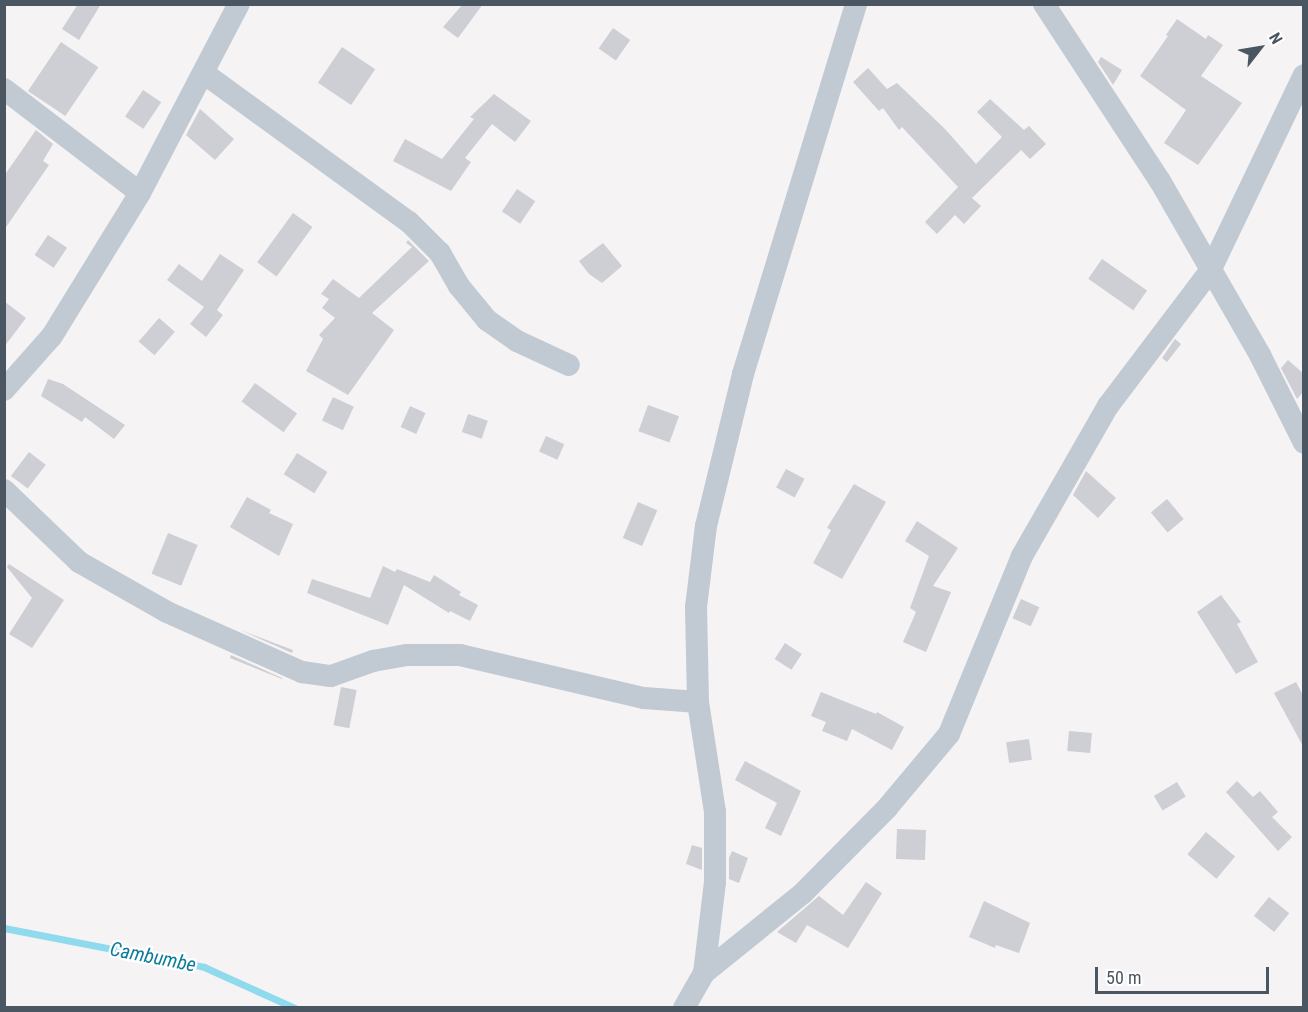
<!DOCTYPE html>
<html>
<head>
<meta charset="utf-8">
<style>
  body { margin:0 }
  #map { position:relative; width:1308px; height:1012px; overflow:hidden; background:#f5f3f3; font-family:"Roboto Condensed",sans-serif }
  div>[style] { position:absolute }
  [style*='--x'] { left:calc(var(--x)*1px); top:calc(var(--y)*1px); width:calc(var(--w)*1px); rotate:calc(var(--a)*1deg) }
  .stream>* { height:7px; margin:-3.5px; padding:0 3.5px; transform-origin:3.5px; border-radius:3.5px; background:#90daee }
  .building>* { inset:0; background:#cdcfd5; transform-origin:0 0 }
  .street>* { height:22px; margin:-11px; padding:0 11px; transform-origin:11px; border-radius:11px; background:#c1cad2 }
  span { translate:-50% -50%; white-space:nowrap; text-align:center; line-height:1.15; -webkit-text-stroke:4.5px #fff; paint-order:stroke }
  .water-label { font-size:20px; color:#0c7c9b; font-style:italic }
  .frame { position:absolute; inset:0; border:6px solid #4a5661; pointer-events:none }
  .north { position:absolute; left:1230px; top:18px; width:60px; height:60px; -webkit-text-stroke:4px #fff; paint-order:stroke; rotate:59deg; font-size:16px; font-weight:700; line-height:24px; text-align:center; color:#4a5661 }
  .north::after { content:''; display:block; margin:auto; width:21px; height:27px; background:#4a5661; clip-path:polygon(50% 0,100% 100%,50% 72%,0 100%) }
  .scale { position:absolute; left:1095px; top:967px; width:174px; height:27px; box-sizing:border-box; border:3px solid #4a5661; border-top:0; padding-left:8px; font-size:18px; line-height:21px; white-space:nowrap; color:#4a5661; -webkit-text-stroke:4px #fff; paint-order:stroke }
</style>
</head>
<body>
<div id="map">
  <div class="stream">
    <i style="--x:4;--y:928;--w:204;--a:11"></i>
    <i style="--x:204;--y:967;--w:100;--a:24.3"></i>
  </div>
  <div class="building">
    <i style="clip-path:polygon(78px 4px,101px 4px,79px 40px,62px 29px)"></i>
    <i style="clip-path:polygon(463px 4px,483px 4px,458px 38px,443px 27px)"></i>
    <i style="clip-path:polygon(1177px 19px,1206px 39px,1208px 35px,1223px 45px,1201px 76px,1242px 103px,1198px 165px,1164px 143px,1186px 110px,1140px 76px,1168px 36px,1166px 35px)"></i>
    <i style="left:613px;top:28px;width:21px;height:25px;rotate:35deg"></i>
    <i style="left:61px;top:42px;width:45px;height:59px;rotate:34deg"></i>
    <i style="left:342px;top:47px;width:40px;height:43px;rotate:34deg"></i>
    <i style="clip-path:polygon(1101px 57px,1122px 70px,1113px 85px,1098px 62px)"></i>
    <i style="clip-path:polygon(868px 68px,887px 89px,897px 83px,945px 129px,976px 164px,1002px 137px,977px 112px,990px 99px,1024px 130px,1029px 126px,1046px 144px,1030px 159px,1021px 150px,972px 198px,981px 206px,964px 224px,955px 215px,937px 234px,925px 222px,958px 187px,902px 127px,899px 130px,883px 108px,879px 111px,853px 82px)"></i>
    <i style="left:143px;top:90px;width:22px;height:32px;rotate:34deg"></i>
    <i style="clip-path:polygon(494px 94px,531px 121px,515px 142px,492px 124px,465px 158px,471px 162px,451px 191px,393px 161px,405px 139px,442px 159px,474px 119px,470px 117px)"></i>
    <i style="clip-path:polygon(200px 109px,234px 139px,215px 160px,186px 135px)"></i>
    <i style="clip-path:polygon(36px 130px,53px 144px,43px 161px,49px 165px,4px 230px,4px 176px)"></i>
    <i style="left:517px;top:189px;width:22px;height:27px;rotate:34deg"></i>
    <i style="left:293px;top:213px;width:24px;height:61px;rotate:36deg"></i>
    <i style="left:48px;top:235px;width:23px;height:24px;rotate:34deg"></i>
    <i style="clip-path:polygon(408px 240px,429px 261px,372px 313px,394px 330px,348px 395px,306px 371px,323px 339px,319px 335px,335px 318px,322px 308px,329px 299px,321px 294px,333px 279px,359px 298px,412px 247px,406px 243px)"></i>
    <i style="clip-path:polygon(603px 243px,622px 266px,602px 283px,589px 274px,579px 261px)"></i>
    <i style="clip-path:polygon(220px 254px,244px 270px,217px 310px,223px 315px,206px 337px,190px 324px,204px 307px,167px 280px,179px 264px,202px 281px)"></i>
    <i style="left:1102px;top:259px;width:55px;height:24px;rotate:35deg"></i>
    <i style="clip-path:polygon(4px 301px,26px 318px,4px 347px)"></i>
    <i style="left:159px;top:318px;width:21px;height:31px;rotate:41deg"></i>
    <i style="clip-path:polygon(1175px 339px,1181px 344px,1167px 362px,1162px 358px)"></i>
    <i style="clip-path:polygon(1288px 360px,1304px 374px,1304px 391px,1297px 399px,1281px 368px)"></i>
    <i style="clip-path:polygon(48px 379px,63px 384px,125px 425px,114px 439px,85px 417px,82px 422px,41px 396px)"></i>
    <i style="left:255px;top:383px;width:52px;height:23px;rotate:36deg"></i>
    <i style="left:333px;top:397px;width:23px;height:26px;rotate:25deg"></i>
    <i style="left:648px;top:405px;width:33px;height:28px;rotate:20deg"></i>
    <i style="left:410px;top:406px;width:17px;height:23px;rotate:24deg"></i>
    <i style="left:468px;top:414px;width:21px;height:19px;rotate:19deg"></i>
    <i style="left:546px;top:436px;width:20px;height:17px;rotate:24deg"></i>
    <i style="left:29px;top:452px;width:21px;height:30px;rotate:37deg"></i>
    <i style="left:297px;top:453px;width:36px;height:25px;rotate:32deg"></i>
    <i style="left:786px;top:469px;width:21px;height:21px;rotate:28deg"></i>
    <i style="clip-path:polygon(1086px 471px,1116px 498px,1098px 518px,1073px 495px)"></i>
    <i style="clip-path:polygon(854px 484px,886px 502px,842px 579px,813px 563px,831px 530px,827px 528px)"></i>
    <i style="clip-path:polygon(247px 497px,271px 510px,269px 513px,293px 524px,279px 556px,230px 527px)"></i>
    <i style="left:1167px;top:499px;width:26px;height:21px;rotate:50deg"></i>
    <i style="left:638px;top:502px;width:21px;height:39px;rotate:23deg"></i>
    <i style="clip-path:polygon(917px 521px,958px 548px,933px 586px,951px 592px,926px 652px,903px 642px,916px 612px,910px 608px,929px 556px,905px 541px)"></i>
    <i style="left:168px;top:533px;width:32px;height:44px;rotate:22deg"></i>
    <i style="clip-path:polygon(9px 564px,64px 600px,32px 648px,9px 634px,32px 598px,7px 567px)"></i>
    <i style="clip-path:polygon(383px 566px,395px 572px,397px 569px,430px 582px,434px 575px,461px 592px,459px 595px,478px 605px,470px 621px,450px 611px,449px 613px,404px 585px,388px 625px,307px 593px,312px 579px,370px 598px)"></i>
    <i style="clip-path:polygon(1221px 595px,1241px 622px,1237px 624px,1258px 662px,1236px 674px,1197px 612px)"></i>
    <i style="left:1021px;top:599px;width:20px;height:21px;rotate:24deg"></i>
    <i style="clip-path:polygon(240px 630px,293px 650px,292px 653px)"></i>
    <i style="left:785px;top:643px;width:20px;height:19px;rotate:33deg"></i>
    <i style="clip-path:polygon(231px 655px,282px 678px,282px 679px,230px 658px)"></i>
    <i style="clip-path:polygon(1296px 682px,1304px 697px,1304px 748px,1274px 693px)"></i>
    <i style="left:341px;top:687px;width:16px;height:39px;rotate:11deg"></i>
    <i style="clip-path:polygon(821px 692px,876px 714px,877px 712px,904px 727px,892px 750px,852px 729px,847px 741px,822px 731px,826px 722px,811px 716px)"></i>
    <i style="left:1069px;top:731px;width:23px;height:20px;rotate:5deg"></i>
    <i style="left:1029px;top:739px;width:21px;height:23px;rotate:82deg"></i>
    <i style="clip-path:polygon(745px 761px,801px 791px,781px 836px,765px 828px,777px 803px,735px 780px)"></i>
    <i style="clip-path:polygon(1237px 781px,1253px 797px,1260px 791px,1278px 812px,1272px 817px,1292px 837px,1278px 851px,1226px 792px)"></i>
    <i style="left:1177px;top:782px;width:17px;height:27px;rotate:59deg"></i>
    <i style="left:897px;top:829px;width:29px;height:30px;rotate:2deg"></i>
    <i style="left:1206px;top:832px;width:38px;height:29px;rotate:40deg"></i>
    <i style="clip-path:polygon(692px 845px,702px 848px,702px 870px,686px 864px)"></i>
    <i style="clip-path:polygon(732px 851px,748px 858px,739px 883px,729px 879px,729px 858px)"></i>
    <i style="clip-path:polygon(866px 882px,882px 893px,848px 948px,807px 925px,796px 943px,777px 932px,819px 896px,843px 915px)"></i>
    <i style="left:1269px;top:897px;width:26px;height:24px;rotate:39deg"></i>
    <i style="clip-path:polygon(984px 901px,1030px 923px,1019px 953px,996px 945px,995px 948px,969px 937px)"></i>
  </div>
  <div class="street">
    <i style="--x:1044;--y:4;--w:212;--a:56.8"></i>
    <i style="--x:1160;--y:181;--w:201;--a:60.1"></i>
    <i style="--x:1260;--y:355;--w:98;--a:63.4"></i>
    <i style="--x:205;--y:74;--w:252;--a:36"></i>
    <i style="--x:409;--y:222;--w:44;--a:45"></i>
    <i style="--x:440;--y:253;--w:38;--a:60"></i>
    <i style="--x:459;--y:286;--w:44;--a:50.5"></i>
    <i style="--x:487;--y:320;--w:37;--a:35"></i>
    <i style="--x:517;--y:341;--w:57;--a:24.8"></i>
    <i style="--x:4;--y:89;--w:171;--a:37.4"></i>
    <i style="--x:4;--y:390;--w:72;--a:-48.4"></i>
    <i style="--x:52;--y:336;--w:168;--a:-58.4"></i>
    <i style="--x:140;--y:193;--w:213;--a:-62.4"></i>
    <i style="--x:4;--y:490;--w:104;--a:43.8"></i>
    <i style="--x:79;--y:562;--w:101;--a:29.6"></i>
    <i style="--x:167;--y:612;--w:148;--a:24"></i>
    <i style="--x:302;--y:672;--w:29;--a:8"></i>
    <i style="--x:331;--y:676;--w:45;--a:-19.7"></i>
    <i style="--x:373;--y:661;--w:35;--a:-10"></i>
    <i style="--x:407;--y:655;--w:53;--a:0"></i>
    <i style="--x:460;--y:655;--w:189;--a:13.2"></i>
    <i style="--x:644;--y:698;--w:54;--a:4.2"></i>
    <i style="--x:704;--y:973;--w:92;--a:-83.1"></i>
    <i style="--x:715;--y:882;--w:70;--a:-90"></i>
    <i style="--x:715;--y:812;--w:111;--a:-98.8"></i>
    <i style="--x:698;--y:702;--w:95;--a:-91.2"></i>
    <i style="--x:696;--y:607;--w:82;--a:-83"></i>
    <i style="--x:706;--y:526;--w:156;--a:-76.3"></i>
    <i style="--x:743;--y:374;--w:387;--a:-73"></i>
    <i style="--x:684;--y:1008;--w:40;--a:-60.3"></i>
    <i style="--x:704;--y:973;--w:127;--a:-38.9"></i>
    <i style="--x:803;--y:893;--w:120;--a:-45.3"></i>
    <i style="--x:887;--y:808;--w:97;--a:-50"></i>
    <i style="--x:949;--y:734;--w:192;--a:-67.7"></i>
    <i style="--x:1022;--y:556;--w:173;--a:-60.2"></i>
    <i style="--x:1108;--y:406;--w:169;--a:-52.9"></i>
    <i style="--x:1210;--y:271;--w:217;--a:-64.4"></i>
  </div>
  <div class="water-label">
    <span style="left:153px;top:957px;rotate:11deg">Cambumbe</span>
  </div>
  <div class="frame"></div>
  <div class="north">N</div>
  <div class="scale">50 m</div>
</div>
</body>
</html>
